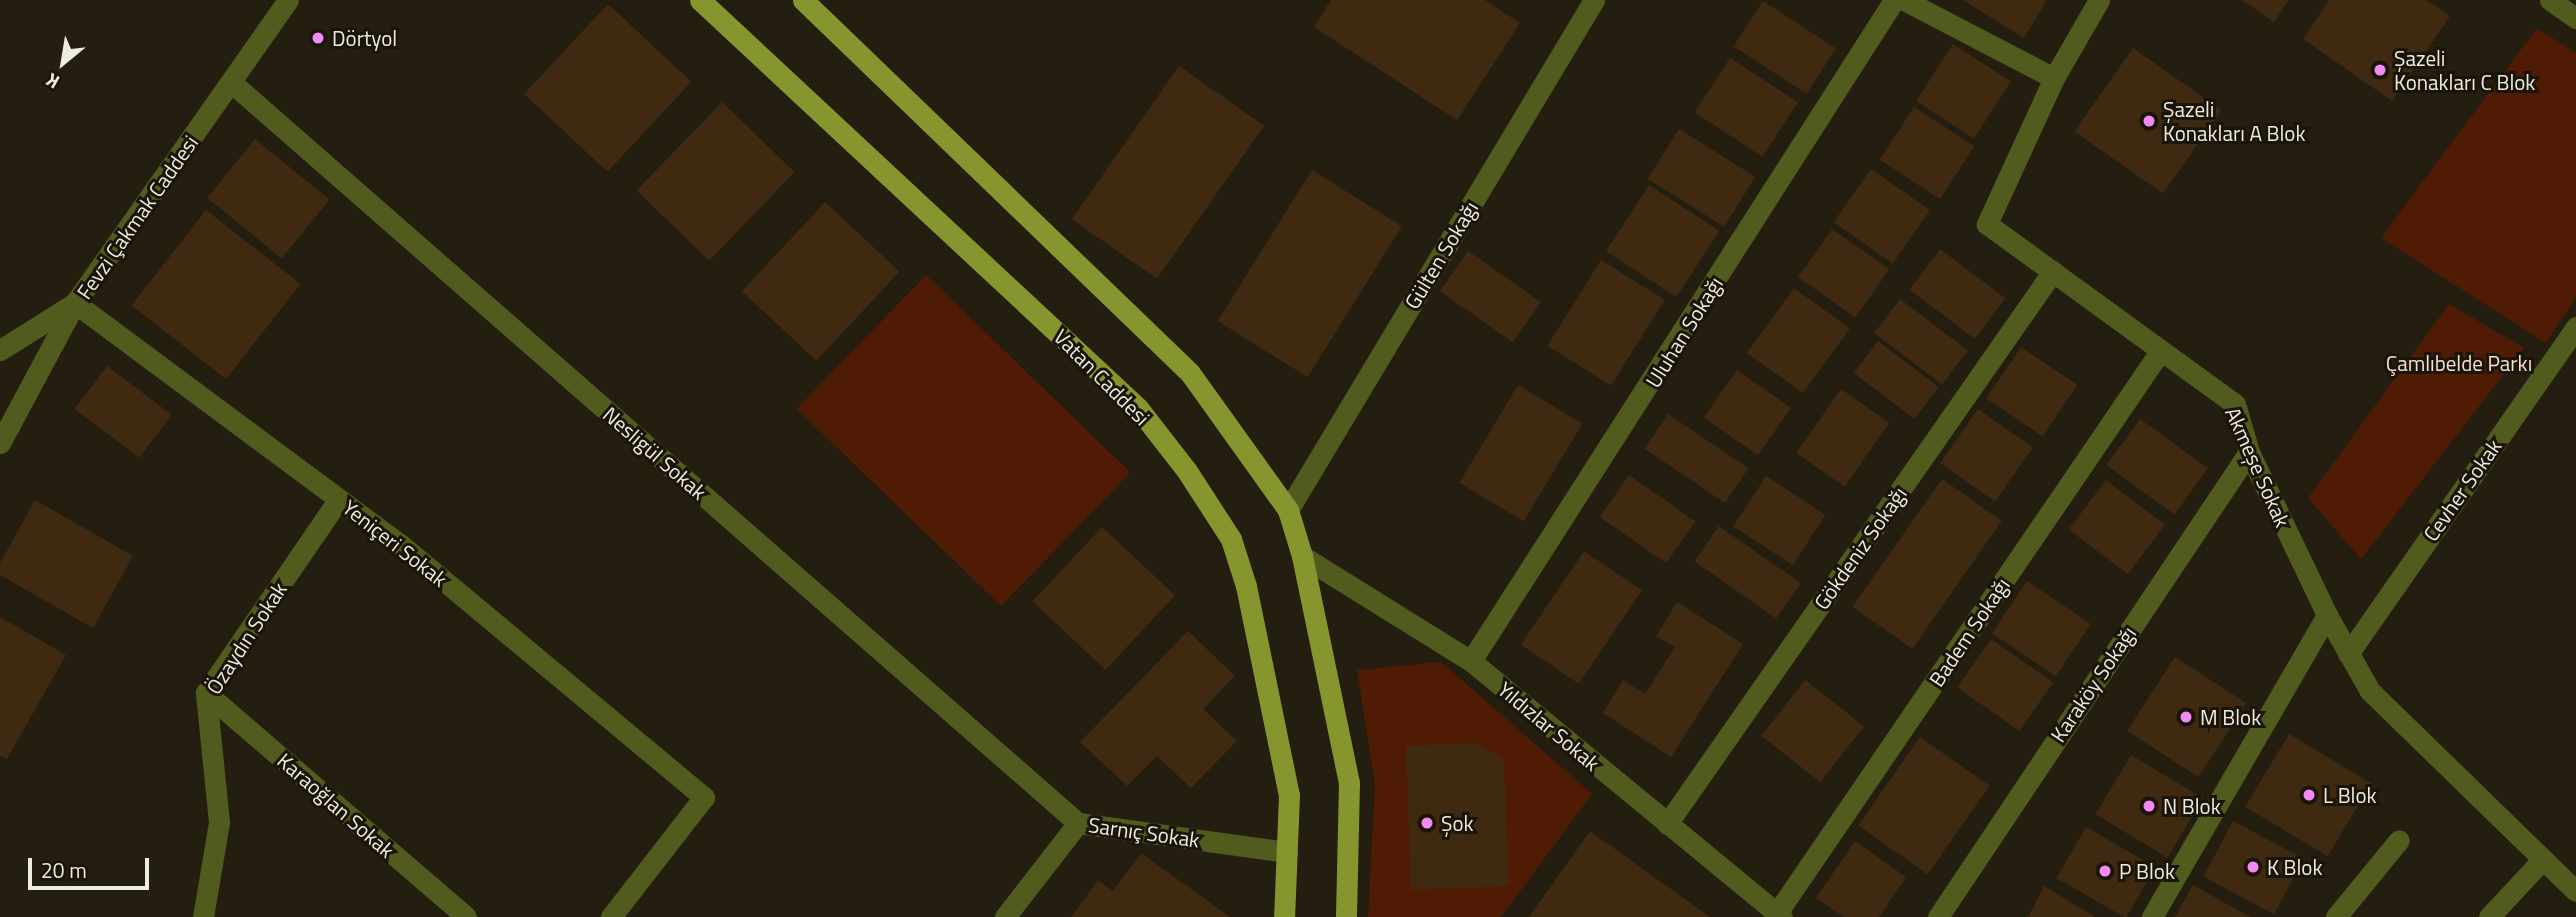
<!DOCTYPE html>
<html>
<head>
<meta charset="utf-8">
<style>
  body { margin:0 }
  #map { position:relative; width:2576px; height:917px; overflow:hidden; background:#231e10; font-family:"Titillium Web",sans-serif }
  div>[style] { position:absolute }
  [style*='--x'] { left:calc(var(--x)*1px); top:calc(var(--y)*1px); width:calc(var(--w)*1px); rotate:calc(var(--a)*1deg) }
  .green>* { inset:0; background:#501b04; transform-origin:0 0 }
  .building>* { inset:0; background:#3f2910; transform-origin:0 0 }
  .minor>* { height:21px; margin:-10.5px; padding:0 10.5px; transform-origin:10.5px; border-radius:10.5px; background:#525b1e }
  .major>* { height:21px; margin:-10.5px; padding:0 10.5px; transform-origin:10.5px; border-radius:10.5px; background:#86952d }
  .dots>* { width:19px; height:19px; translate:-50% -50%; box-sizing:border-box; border:4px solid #1a1508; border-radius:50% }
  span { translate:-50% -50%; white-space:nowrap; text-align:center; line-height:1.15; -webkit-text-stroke:6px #1a1508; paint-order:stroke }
  .poi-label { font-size:21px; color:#eeebe1 }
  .left { translate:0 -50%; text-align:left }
  .street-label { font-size:21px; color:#eeebe1 }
  .park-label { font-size:21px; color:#f7ddd3 }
  .north { position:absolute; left:28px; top:28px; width:70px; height:70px; -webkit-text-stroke:5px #1a1508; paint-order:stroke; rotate:210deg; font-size:19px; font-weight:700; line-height:28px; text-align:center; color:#eeebe1 }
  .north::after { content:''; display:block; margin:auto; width:24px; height:32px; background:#eeebe1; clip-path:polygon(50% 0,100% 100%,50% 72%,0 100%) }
  .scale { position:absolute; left:28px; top:858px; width:121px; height:32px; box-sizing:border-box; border:4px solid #eeebe1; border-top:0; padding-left:9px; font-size:21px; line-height:24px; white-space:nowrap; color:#eeebe1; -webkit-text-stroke:5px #1a1508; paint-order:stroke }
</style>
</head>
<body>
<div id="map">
  <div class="green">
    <i style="clip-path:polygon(2537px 28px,2576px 53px,2576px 297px,2546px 343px,2381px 238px)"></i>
    <i style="left:926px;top:275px;width:284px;height:186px;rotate:44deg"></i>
    <i style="clip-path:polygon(2449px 304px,2524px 348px,2361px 559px,2308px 498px)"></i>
    <i style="clip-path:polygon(1441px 662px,1592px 794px,1501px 917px,1368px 917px,1375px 785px,1357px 670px)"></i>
  </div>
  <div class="building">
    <i style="clip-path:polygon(1331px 0,1485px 0,1520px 23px,1457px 120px,1314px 27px)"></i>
    <i style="clip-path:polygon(1963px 0,2047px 0,2024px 38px)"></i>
    <i style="clip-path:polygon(2242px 0,2289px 0,2274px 22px)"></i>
    <i style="clip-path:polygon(2329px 0,2426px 0,2450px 16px,2392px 101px,2303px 39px)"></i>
    <i style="left:1763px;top:1px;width:87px;height:54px;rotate:33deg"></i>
    <i style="left:608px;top:4px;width:114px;height:123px;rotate:43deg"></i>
    <i style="left:1953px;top:44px;width:69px;height:68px;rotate:33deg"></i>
    <i style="left:2133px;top:48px;width:108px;height:102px;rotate:35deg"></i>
    <i style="left:1730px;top:58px;width:81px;height:65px;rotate:33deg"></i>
    <i style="left:1179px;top:66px;width:104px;height:187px;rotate:35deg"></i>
    <i style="left:722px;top:102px;width:101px;height:123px;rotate:44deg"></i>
    <i style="left:1914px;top:107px;width:72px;height:63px;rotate:33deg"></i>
    <i style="left:1679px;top:129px;width:90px;height:59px;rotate:32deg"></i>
    <i style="left:255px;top:139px;width:96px;height:76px;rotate:39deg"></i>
    <i style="left:1871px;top:169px;width:72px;height:65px;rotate:35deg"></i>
    <i style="left:1312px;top:170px;width:106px;height:178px;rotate:32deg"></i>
    <i style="left:1649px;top:185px;width:84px;height:79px;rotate:33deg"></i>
    <i style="left:825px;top:202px;width:102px;height:122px;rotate:43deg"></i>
    <i style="left:206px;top:210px;width:120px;height:121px;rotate:38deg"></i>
    <i style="left:1832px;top:229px;width:70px;height:59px;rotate:35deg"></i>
    <i style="left:1940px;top:249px;width:82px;height:51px;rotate:37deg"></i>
    <i style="left:1468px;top:251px;width:89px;height:49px;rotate:35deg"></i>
    <i style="left:1601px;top:260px;width:75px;height:101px;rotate:32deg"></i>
    <i style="left:1794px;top:288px;width:69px;height:80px;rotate:36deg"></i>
    <i style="left:1900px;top:299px;width:85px;height:43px;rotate:37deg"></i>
    <i style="left:1878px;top:341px;width:76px;height:40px;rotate:37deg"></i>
    <i style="left:2021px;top:347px;width:68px;height:62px;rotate:34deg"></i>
    <i style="left:107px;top:366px;width:81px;height:54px;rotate:37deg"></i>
    <i style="left:1737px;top:370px;width:66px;height:58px;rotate:35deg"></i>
    <i style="left:1518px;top:385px;width:75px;height:114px;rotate:31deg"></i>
    <i style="left:1841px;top:389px;width:59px;height:78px;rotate:35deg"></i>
    <i style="left:1978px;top:409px;width:67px;height:66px;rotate:35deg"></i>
    <i style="left:1668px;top:414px;width:97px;height:42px;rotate:34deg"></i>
    <i style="left:2140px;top:419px;width:84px;height:57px;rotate:36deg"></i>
    <i style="left:1629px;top:475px;width:81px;height:51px;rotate:35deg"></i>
    <i style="left:1766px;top:476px;width:71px;height:60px;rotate:33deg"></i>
    <i style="left:1942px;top:479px;width:73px;height:156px;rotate:35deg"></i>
    <i style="left:2106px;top:480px;width:74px;height:62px;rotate:37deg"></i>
    <i style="clip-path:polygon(35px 500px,133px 556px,93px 628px,0 575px,0 563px)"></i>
    <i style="left:1719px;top:526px;width:100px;height:43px;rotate:35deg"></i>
    <i style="left:1102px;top:527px;width:100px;height:102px;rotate:43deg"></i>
    <i style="left:1584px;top:551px;width:70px;height:113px;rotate:34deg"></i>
    <i style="left:2027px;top:581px;width:77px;height:63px;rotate:34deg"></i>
    <i style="clip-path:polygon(1677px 602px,1743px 644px,1671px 757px,1603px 713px,1623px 680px,1645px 694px,1675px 647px,1656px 636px)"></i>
    <i style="clip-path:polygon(0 617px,66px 655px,7px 759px,0 755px)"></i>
    <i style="clip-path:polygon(1188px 631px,1235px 676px,1203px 709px,1237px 741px,1191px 788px,1157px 756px,1127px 786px,1080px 742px)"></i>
    <i style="left:1991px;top:639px;width:76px;height:59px;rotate:35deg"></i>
    <i style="left:2175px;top:657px;width:85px;height:88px;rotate:33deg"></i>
    <i style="left:1805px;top:680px;width:75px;height:71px;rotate:38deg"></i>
    <i style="left:2289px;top:734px;width:96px;height:85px;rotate:31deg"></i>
    <i style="left:1920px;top:737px;width:85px;height:108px;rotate:35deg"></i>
    <i style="clip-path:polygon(1479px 743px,1504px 760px,1509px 886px,1411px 890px,1406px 746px)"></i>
    <i style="left:2131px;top:755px;width:84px;height:69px;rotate:31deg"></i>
    <i style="left:2233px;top:821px;width:80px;height:63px;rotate:28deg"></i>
    <i style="left:2086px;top:827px;width:80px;height:59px;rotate:30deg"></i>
    <i style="clip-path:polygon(1590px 831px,1710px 917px,1529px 917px)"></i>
    <i style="clip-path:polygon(1855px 841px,1906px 877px,1879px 917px,1844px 917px,1816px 898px)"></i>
    <i style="clip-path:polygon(1141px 853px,1230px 917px,1071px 917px,1098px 880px,1113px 891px)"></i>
    <i style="clip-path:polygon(2193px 885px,2250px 917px,2175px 917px)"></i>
    <i style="clip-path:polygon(2044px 886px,2095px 917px,2028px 917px)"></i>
  </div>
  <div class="minor">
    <i style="--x:1904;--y:0;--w:169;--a:27.5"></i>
    <i style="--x:2099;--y:0;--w:90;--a:120"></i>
    <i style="--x:2054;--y:78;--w:161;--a:114.7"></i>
    <i style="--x:1987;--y:224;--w:306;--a:36"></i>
    <i style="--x:2235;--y:404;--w:50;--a:73.7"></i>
    <i style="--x:2249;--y:452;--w:181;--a:64.4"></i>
    <i style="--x:2327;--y:615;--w:87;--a:60.5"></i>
    <i style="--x:2370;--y:691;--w:287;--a:44.2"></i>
    <i style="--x:2550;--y:0;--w:32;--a:35"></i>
    <i style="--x:232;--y:83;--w:1124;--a:41.18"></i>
    <i style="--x:0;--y:350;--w:89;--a:-32.1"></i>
    <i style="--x:75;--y:303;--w:405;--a:36.6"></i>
    <i style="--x:400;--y:544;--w:396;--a:39.8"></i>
    <i style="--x:704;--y:797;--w:152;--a:127.8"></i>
    <i style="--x:0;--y:443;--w:159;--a:-61.8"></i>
    <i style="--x:75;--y:303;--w:370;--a:-54.9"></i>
    <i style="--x:1288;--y:510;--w:595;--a:-59.04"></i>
    <i style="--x:1302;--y:556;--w:199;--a:31.9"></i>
    <i style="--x:1471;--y:661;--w:403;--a:39.5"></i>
    <i style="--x:2348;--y:654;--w:399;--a:-55.1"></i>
    <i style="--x:1471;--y:661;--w:785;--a:-57.38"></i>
    <i style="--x:206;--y:693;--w:343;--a:40.7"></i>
    <i style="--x:1667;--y:824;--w:674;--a:-55.08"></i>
    <i style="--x:1777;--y:913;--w:681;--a:-55.7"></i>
    <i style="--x:203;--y:917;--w:96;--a:-80.4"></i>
    <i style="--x:219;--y:822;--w:130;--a:-95.8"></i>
    <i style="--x:206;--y:693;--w:235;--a:-55.6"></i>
    <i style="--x:1005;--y:917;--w:119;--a:-52.2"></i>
    <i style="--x:1078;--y:823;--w:211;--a:7.9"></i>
    <i style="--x:1938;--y:917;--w:559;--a:-56.22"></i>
    <i style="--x:2152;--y:917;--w:349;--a:-59.9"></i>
    <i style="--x:2336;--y:917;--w:99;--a:-50.7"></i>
    <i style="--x:2489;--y:917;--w:79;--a:-47"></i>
  </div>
  <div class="major">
    <i style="--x:700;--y:0;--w:599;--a:42.97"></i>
    <i style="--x:1138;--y:408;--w:80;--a:52.1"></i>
    <i style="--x:1187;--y:471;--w:81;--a:57.1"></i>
    <i style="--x:1231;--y:539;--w:49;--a:72.3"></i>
    <i style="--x:1246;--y:586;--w:213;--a:78.4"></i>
    <i style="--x:1289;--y:795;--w:122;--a:92.3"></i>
    <i style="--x:803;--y:0;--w:537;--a:43.94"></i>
    <i style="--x:1190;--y:373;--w:168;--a:54.4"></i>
    <i style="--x:1288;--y:510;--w:48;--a:73.1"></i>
    <i style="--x:1302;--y:556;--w:232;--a:78.3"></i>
    <i style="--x:1349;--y:783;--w:134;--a:91.3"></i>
  </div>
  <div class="dots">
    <i style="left:318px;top:38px;background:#f18af4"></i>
    <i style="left:2380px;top:70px;background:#f18af4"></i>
    <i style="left:2149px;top:121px;background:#f18af4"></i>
    <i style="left:2186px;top:717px;background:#f18af4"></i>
    <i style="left:2309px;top:795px;background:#f18af4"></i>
    <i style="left:2149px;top:806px;background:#f18af4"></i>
    <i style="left:1427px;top:823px;background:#f18af4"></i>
    <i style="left:2253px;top:867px;background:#f18af4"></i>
    <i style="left:2105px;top:871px;background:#f18af4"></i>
  </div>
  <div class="poi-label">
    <span class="left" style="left:332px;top:38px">Dörtyol</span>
    <span class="left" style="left:2394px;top:70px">Şazeli<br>Konakları C Blok</span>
    <span class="left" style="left:2163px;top:121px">Şazeli<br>Konakları A Blok</span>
    <span class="left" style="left:2200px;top:717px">M Blok</span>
    <span class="left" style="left:2323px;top:795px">L Blok</span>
    <span class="left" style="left:2163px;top:806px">N Blok</span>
    <span class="left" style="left:1441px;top:823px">Şok</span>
    <span class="left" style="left:2267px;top:867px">K Blok</span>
    <span class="left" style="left:2119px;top:871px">P Blok</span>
  </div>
  <div class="street-label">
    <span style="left:137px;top:217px;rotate:-55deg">Fevzi Çakmak Caddesi</span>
    <span style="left:1441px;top:255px;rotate:-59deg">Gülten Sokağı</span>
    <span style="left:1684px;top:332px;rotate:-58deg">Uluhan Sokağı</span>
    <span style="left:1102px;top:377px;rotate:45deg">Vatan Caddesi</span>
    <span style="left:655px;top:453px;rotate:41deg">Nesligül Sokak</span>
    <span style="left:2258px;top:467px;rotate:66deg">Akmeşe Sokak</span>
    <span style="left:2462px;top:490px;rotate:-55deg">Cevher Sokak</span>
    <span style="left:395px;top:543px;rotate:38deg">Yeniçeri Sokak</span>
    <span style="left:1860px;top:548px;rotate:-55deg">Gökdeniz Sokağı</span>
    <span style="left:1969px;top:632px;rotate:-56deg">Badem Sokağı</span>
    <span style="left:246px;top:638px;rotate:-57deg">Özaydın Sokak</span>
    <span style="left:2093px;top:684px;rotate:-56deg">Karaköy Sokağı</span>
    <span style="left:1549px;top:726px;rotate:40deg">Yıldızlar Sokak</span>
    <span style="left:336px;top:805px;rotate:41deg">Karaoğlan Sokak</span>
    <span style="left:1144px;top:832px;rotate:8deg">Sarnıç Sokak</span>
  </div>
  <div class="park-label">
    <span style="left:2459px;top:363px">Çamlıbelde Parkı</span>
  </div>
  <div class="north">K</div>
  <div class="scale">20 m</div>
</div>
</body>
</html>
